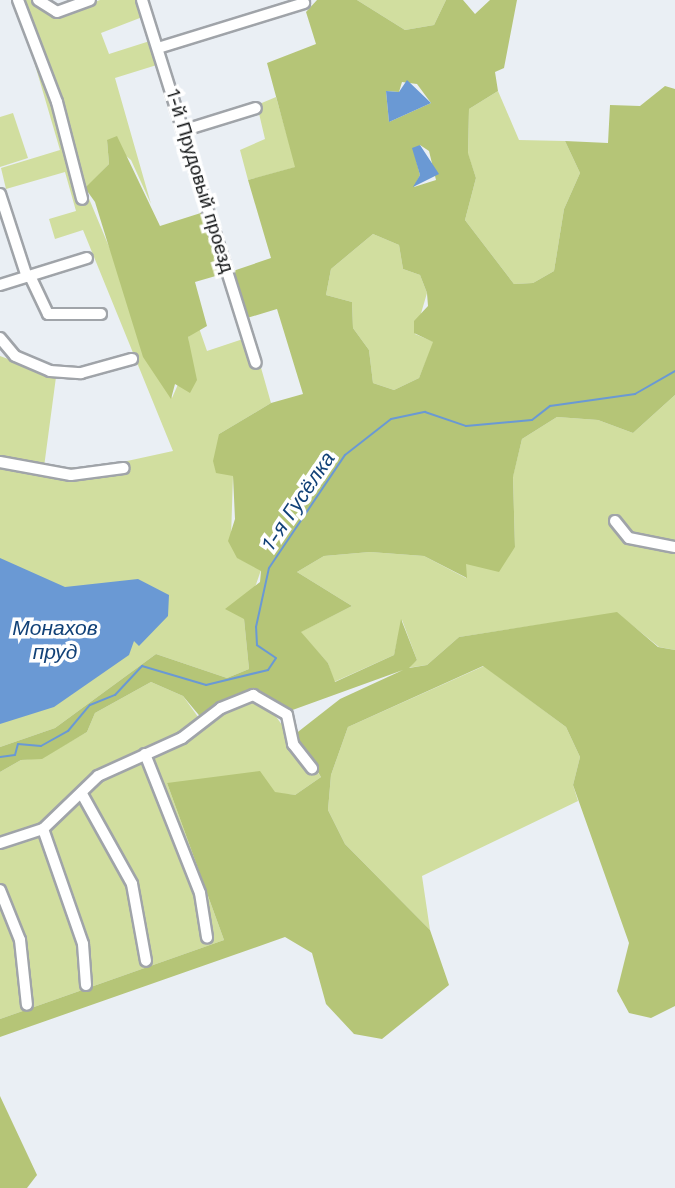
<!DOCTYPE html>
<html>
<head>
<meta charset="utf-8">
<style>
  body { margin:0 }
  #map { position:relative; width:675px; height:1188px; overflow:hidden; background:#eaeff4; font-family:"Work Sans",sans-serif }
  div>[style] { position:absolute }
  [style*='--x'] { left:calc(var(--x)*1px); top:calc(var(--y)*1px); width:calc(var(--w)*1px); rotate:calc(var(--a)*1deg) }
  .green>* { inset:0; background:#d1de9f }
  .forest>* { inset:0; background:#b5c577 }
  .water>* { inset:0; background:#6a99d4 }
  .stream>* { height:2px; margin:-1px; padding:0 1px; transform-origin:1px; border-radius:1px; background:#6a99d4 }
  .roads { filter:drop-shadow(2px 0 #a0a4a9) drop-shadow(-2px 0 #a0a4a9) drop-shadow(0 2px #a0a4a9) drop-shadow(0 -2px #a0a4a9) }
  .minor>* { height:10px; margin:-5px; padding:0 5px; transform-origin:5px; border-radius:5px; background:#fff }
  span { translate:-50% -50%; white-space:nowrap; text-align:center; line-height:1.15; -webkit-text-stroke:7px #fff; paint-order:stroke }
  .street-label { font-size:19px; color:#131516 }
  .water-label { font-size:21px; color:#114177; font-style:italic }
</style>
</head>
<body>
<div id="map">
  <div class="green">
    <i style="clip-path:polygon(16px 0,32px 0,58px 16px,100px 0,140px 0,145px 16px,101px 33px,109px 54px,153px 40px,160px 64px,115px 78px,151px 204px,131px 160px,107px 140px,109px 164px,85px 189px,172px 398px,190px 357px,188px 337px,199px 328px,207px 351px,252px 336px,271px 403px,219px 434px,233px 476px,231px 538px,238px 558px,261px 570px,244px 619px,249px 669px,227px 678px,156px 654px,55px 728px,0 747px,0 356px,56px 377px,44px 467px,95px 468px,173px 451px,83px 230px,55px 239px,49px 219px,76px 211px,65px 172px,6px 189px,1px 168px,60px 150px)"></i>
    <i style="clip-path:polygon(357px 0,446px 0,434px 25px,405px 30px)"></i>
    <i style="clip-path:polygon(498px 91px,519px 140px,565px 141px,580px 173px,564px 209px,554px 271px,533px 283px,514px 284px,465px 220px,476px 178px,468px 154px,469px 109px)"></i>
    <i style="clip-path:polygon(276px 97px,296px 167px,248px 180px,240px 150px,265px 139px,257px 105px)"></i>
    <i style="clip-path:polygon(13px 113px,28px 158px,0 167px,0 117px)"></i>
    <i style="clip-path:polygon(373px 234px,399px 245px,403px 269px,420px 275px,427px 293px,415px 334px,434px 342px,419px 378px,394px 390px,373px 383px,369px 350px,353px 328px,352px 302px,326px 295px,331px 269px)"></i>
    <i style="clip-path:polygon(675px 395px,675px 650px,659px 647px,617px 613px,459px 637px,427px 665px,407px 668px,417px 660px,402px 620px,394px 655px,334px 682px,328px 663px,300px 632px,352px 606px,297px 572px,324px 556px,370px 552px,424px 556px,466px 578px,466px 564px,515px 547px,513px 476px,522px 439px,557px 417px,598px 420px,633px 433px)"></i>
    <i style="clip-path:polygon(484px 666px,566px 727px,580px 757px,573px 785px,578px 801px,422px 876px,430px 930px,345px 844px,328px 810px,331px 775px,348px 727px)"></i>
    <i style="clip-path:polygon(151px 682px,183px 696px,206px 728px,238px 704px,265px 702px,321px 777px,295px 795px,167px 783px,224px 940px,0 1019px,0 772px,21px 760px,42px 758px,87px 732px,95px 713px)"></i>
  </div>
  <div class="forest">
    <i style="clip-path:polygon(evenodd,317px 0,357px 0,405px 30px,434px 25px,446px 0,463px 0,475px 14px,490px 0,517px 0,504px 68px,495px 72px,498px 91px,469px 109px,468px 153px,476px 178px,465px 220px,514px 284px,533px 283px,554px 271px,564px 209px,580px 173px,565px 141px,608px 143px,610px 105px,640px 106px,665px 86px,675px 89px,675px 395px,633px 433px,598px 420px,557px 417px,522px 439px,513px 477px,515px 547px,499px 572px,466px 564px,467px 578px,424px 556px,370px 552px,324px 556px,297px 572px,352px 606px,301px 632px,328px 663px,335px 682px,394px 655px,401px 619px,417px 660px,409px 668px,427px 665px,459px 637px,617px 612px,658px 647px,675px 650px,675px 1006px,651px 1018px,629px 1013px,617px 991px,629px 943px,573px 785px,580px 757px,566px 727px,483px 666px,348px 727px,331px 775px,328px 810px,345px 844px,430px 930px,449px 985px,382px 1039px,354px 1034px,326px 1004px,312px 953px,285px 937px,0 1037px,0 1019px,224px 940px,167px 783px,260px 771px,275px 792px,295px 795px,321px 777px,294px 735px,340px 699px,403px 670px,287px 712px,254px 692px,203px 720px,183px 696px,151px 682px,95px 713px,87px 732px,42px 759px,21px 760px,0 772px,0 747px,55px 728px,156px 654px,227px 678px,249px 669px,244px 619px,225px 609px,260px 582px,261px 571px,237px 558px,228px 541px,235px 519px,233px 476px,216px 473px,213px 461px,219px 434px,271px 403px,303px 394px,277px 309px,247px 318px,233px 271px,271px 258px,248px 180px,295px 167px,267px 63px,316px 44px,306px 12px,317px 0,402px 82px,417px 84px,431px 103px,389px 122px,386px 91px,399px 92px,402px 82px,317px 0,420px 145px,429px 151px,436px 180px,414px 187px,420px 175px,414px 152px,420px 145px,317px 0,373px 234px,399px 245px,403px 269px,420px 275px,427px 293px,428px 306px,414px 321px,414px 333px,433px 342px,419px 378px,394px 390px,373px 383px,369px 350px,353px 328px,352px 302px,326px 295px,331px 269px,373px 234px)"></i>
    <i style="clip-path:polygon(117px 136px,160px 226px,207px 211px,226px 273px,195px 282px,207px 326px,188px 337px,197px 380px,190px 393px,175px 384px,171px 399px,143px 357px,95px 202px,85px 188px,109px 164px,107px 140px)"></i>
    <i style="clip-path:polygon(0 1096px,37px 1175px,27px 1188px,0 1188px)"></i>
  </div>
  <div class="water">
    <i style="clip-path:polygon(407px 80px,431px 103px,389px 122px,386px 91px,399px 92px)"></i>
    <i style="clip-path:polygon(420px 145px,439px 174px,413px 187px,420px 175px,412px 148px)"></i>
    <i style="clip-path:polygon(0 558px,65px 587px,138px 579px,169px 595px,168px 616px,139px 646px,134px 641px,129px 655px,54px 707px,0 724px)"></i>
  </div>
  <div class="stream">
    <i style="--x:0;--y:757;--w:15;--a:-8"></i>
    <i style="--x:15;--y:755;--w:11;--a:-75"></i>
    <i style="--x:18;--y:744;--w:23;--a:5"></i>
    <i style="--x:41;--y:746;--w:31;--a:-29"></i>
    <i style="--x:68;--y:731;--w:34;--a:-50"></i>
    <i style="--x:90;--y:705;--w:27;--a:-22"></i>
    <i style="--x:115;--y:695;--w:40;--a:-47"></i>
    <i style="--x:142;--y:666;--w:67;--a:16.5"></i>
    <i style="--x:206;--y:685;--w:64;--a:-13.6"></i>
    <i style="--x:268;--y:670;--w:14;--a:-56"></i>
    <i style="--x:276;--y:658;--w:23;--a:-146"></i>
    <i style="--x:257;--y:645;--w:18;--a:-93"></i>
    <i style="--x:256;--y:627;--w:60;--a:-77.6"></i>
    <i style="--x:269;--y:568;--w:136;--a:-56.1"></i>
    <i style="--x:345;--y:455;--w:58;--a:-38"></i>
    <i style="--x:391;--y:419;--w:35;--a:-12"></i>
    <i style="--x:425;--y:412;--w:43;--a:18.9"></i>
    <i style="--x:466;--y:426;--w:66;--a:-5.2"></i>
    <i style="--x:532;--y:420;--w:23;--a:-38"></i>
    <i style="--x:550;--y:406;--w:86;--a:-8"></i>
    <i style="--x:635;--y:394;--w:46;--a:-29.9"></i>
  </div>
  <div class="roads">
    <div class="minor">
      <i style="--x:18;--y:0;--w:109;--a:69.1"></i>
      <i style="--x:57;--y:102;--w:100;--a:75.5"></i>
      <i style="--x:38;--y:0;--w:22;--a:32"></i>
      <i style="--x:57;--y:12;--w:35;--a:-20"></i>
      <i style="--x:142;--y:0;--w:380;--a:72.6"></i>
      <i style="--x:158;--y:48;--w:153;--a:-17.1"></i>
      <i style="--x:185;--y:130;--w:74;--a:-17.2"></i>
      <i style="--x:0;--y:194;--w:87;--a:72"></i>
      <i style="--x:30;--y:276;--w:42;--a:64.7"></i>
      <i style="--x:48;--y:314;--w:53;--a:0"></i>
      <i style="--x:0;--y:285;--w:91;--a:-17.2"></i>
      <i style="--x:0;--y:338;--w:23;--a:50"></i>
      <i style="--x:15;--y:356;--w:38;--a:23"></i>
      <i style="--x:50;--y:371;--w:31;--a:4"></i>
      <i style="--x:81;--y:373;--w:53;--a:-15.4"></i>
      <i style="--x:0;--y:462;--w:72;--a:10.4"></i>
      <i style="--x:71;--y:475;--w:53;--a:-7.5"></i>
      <i style="--x:615;--y:521;--w:22;--a:51"></i>
      <i style="--x:629;--y:538;--w:47;--a:11.1"></i>
      <i style="--x:145;--y:754;--w:149;--a:68.4"></i>
      <i style="--x:200;--y:893;--w:45;--a:81"></i>
      <i style="--x:82;--y:794;--w:103;--a:60.9"></i>
      <i style="--x:132;--y:884;--w:78;--a:79.7"></i>
      <i style="--x:43;--y:829;--w:122;--a:70.8"></i>
      <i style="--x:83;--y:944;--w:41;--a:85.8"></i>
      <i style="--x:0;--y:843;--w:45;--a:-18"></i>
      <i style="--x:43;--y:829;--w:76;--a:-43.9"></i>
      <i style="--x:98;--y:776;--w:92;--a:-24.3"></i>
      <i style="--x:182;--y:738;--w:49;--a:-37.6"></i>
      <i style="--x:221;--y:708;--w:35;--a:-22"></i>
      <i style="--x:253;--y:695;--w:39;--a:30"></i>
      <i style="--x:287;--y:715;--w:30;--a:78"></i>
      <i style="--x:293;--y:744;--w:31;--a:52"></i>
      <i style="--x:0;--y:890;--w:54;--a:68.2"></i>
      <i style="--x:20;--y:940;--w:65;--a:83.9"></i>
    </div>
  </div>
  <div class="street-label">
    <span style="left:200px;top:181px;rotate:73deg">1-й Прудовый проезд</span>
  </div>
  <div class="water-label">
    <span style="left:298px;top:501px;rotate:-56deg">1-я Гусёлка</span>
    <span style="left:55px;top:640px">Монахов<br>пруд</span>
  </div>
</div>
</body>
</html>
